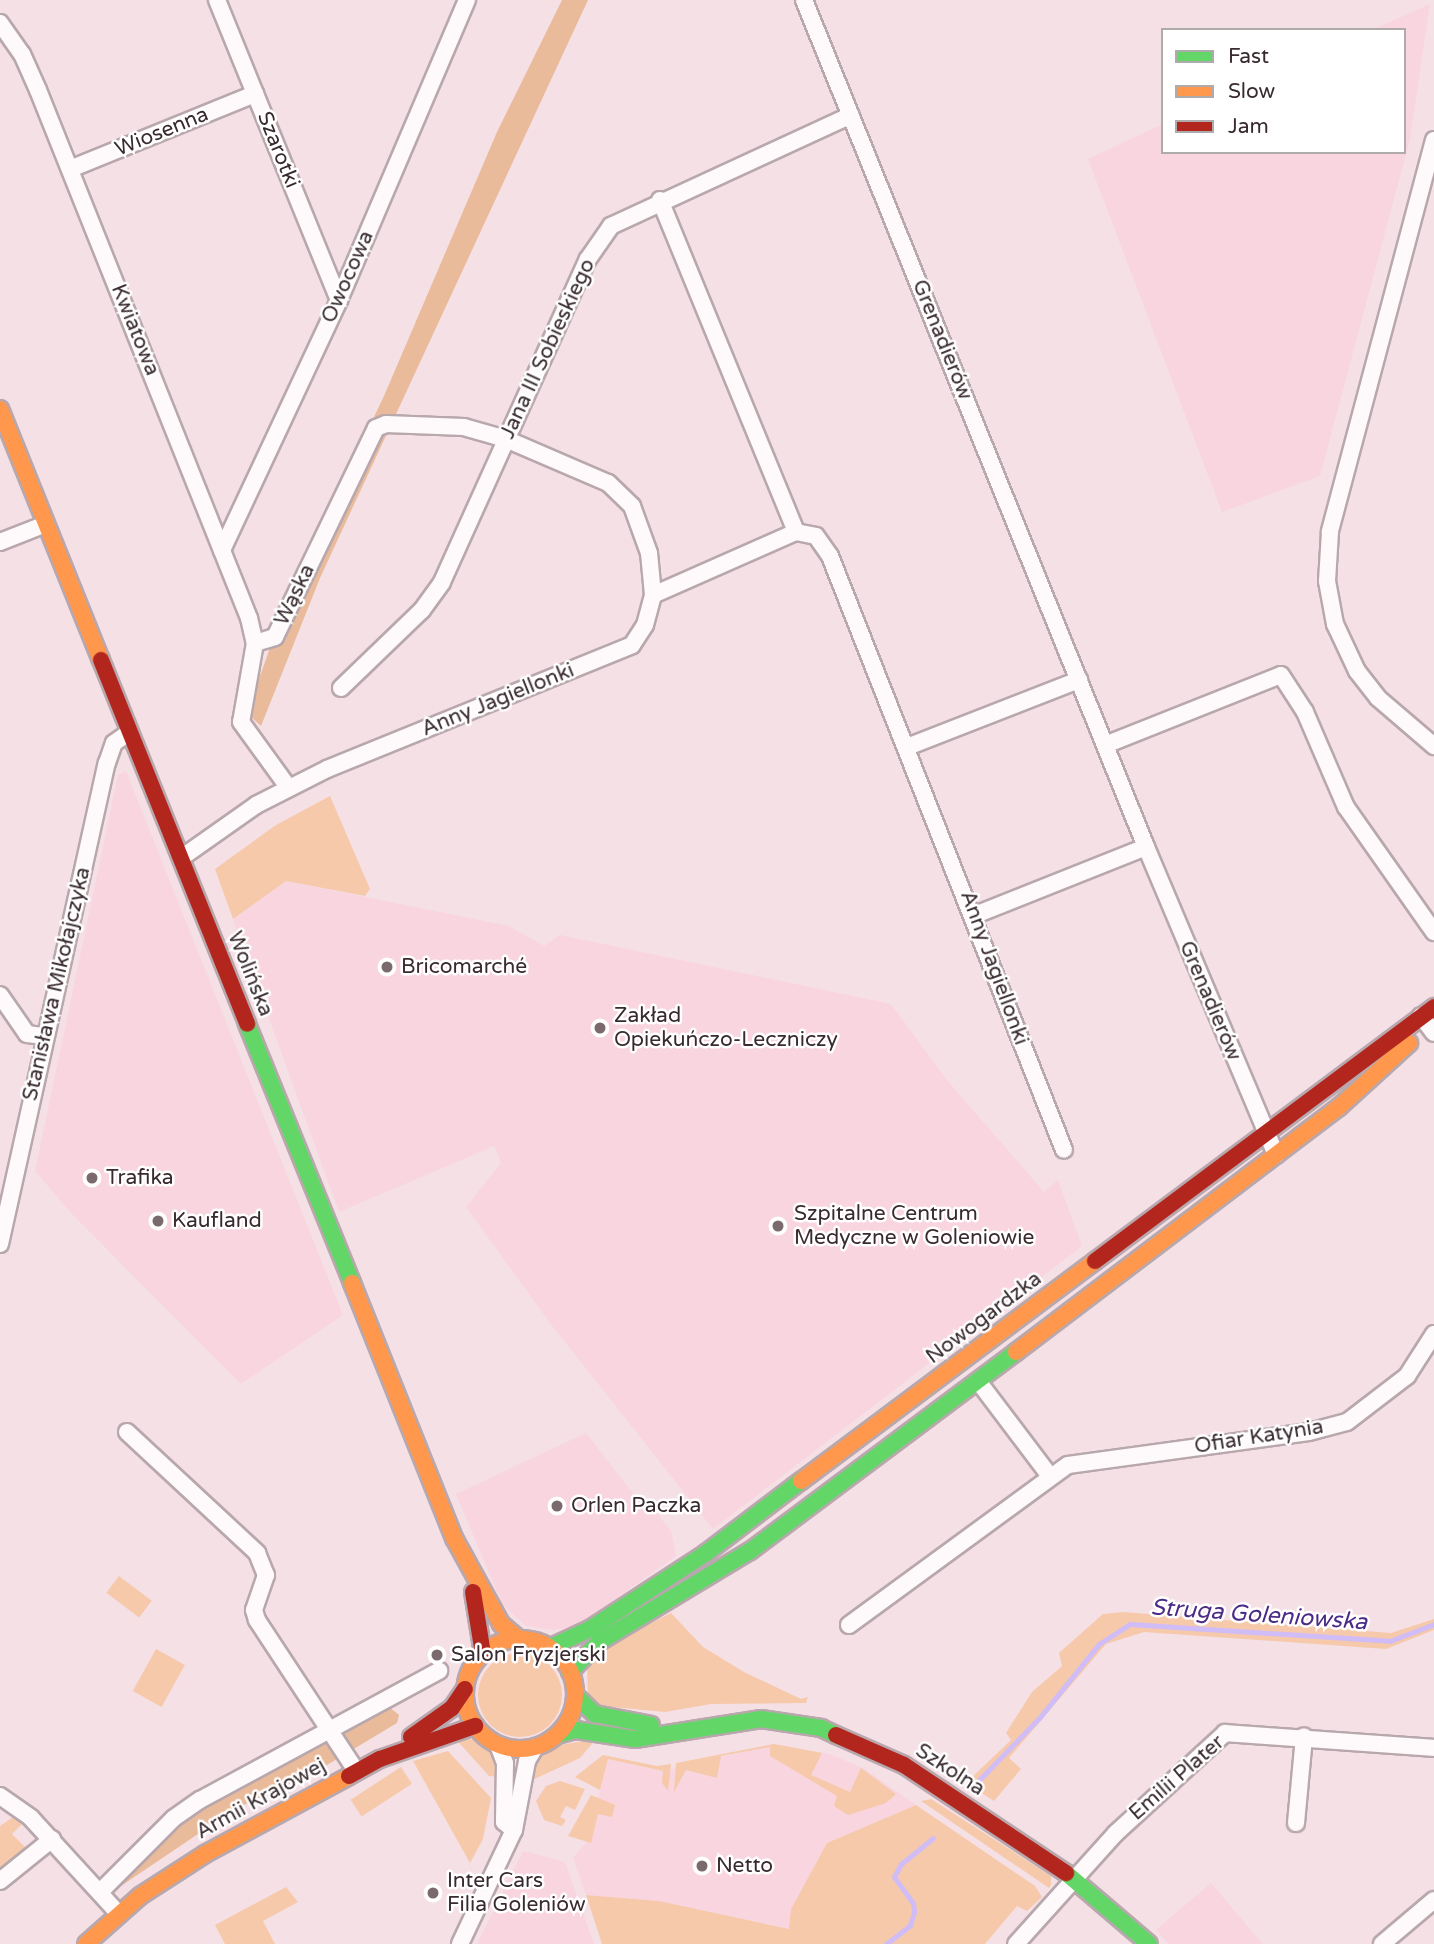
<!DOCTYPE html>
<html>
<head>
<meta charset="utf-8">
<style>
  body { margin:0 }
  #map { position:relative; width:1434px; height:1944px; overflow:hidden; background:#f5e0e6; font-family:"Varela Round",sans-serif }
  div>[style] { position:absolute }
  [style*='--x'] { left:calc(var(--x)*1px); top:calc(var(--y)*1px); width:calc(var(--w)*1px); rotate:calc(var(--a)*1deg) }
  .built>* { inset:0; background:#f8d5df }
  .green>* { inset:0; background:#f6c9ab; transform-origin:0 0 }
  .round { border-radius:50% }
  .forest>* { inset:0; background:#eabb9a }
  .stream>* { height:5px; margin:-2.5px; padding:0 2.5px; transform-origin:2.5px; border-radius:2.5px; background:#d0bcf6 }
  .roads { filter:drop-shadow(2px 0 #b8a8ad) drop-shadow(-2px 0 #b8a8ad) drop-shadow(0 2px #b8a8ad) drop-shadow(0 -2px #b8a8ad) }
  .street>* { height:16px; margin:-8px; padding:0 8px; transform-origin:8px; border-radius:8px; background:#fefafb }
  .fast>* { height:16px; margin:-8px; padding:0 8px; transform-origin:8px; border-radius:8px; background:#63d668 }
  .slow>* { height:16px; margin:-8px; padding:0 8px; transform-origin:8px; border-radius:8px; background:#ff974d }
  .slow>.ring { margin:-8px; padding:0; box-sizing:content-box; background:none; border:16px solid #ff974d; border-radius:50% }
  .jam>* { height:16px; margin:-8px; padding:0 8px; transform-origin:8px; border-radius:8px; background:#b3261e }
  .dots>* { width:19px; height:19px; translate:-50% -50%; box-sizing:border-box; border:4px solid #fff; border-radius:50% }
  span { translate:-50% -50%; white-space:nowrap; text-align:center; line-height:1.15; -webkit-text-stroke:5px #fff; paint-order:stroke }
  .street-label { font-size:21px; color:#382a2e }
  .poi-label { font-size:21px; color:#382a2e }
  .left { translate:0 -50%; text-align:left }
  .water-label { font-size:23px; color:#4b2b86; font-style:italic }
  .legend { position:absolute; left:1161px; top:28px; width:245px; height:126px; box-sizing:border-box; background:#fff; border:2px solid #afaaab; margin:0; padding:9px 12px; list-style:none; font-size:21px; color:#382a2e }
  .legend li { display:flex; align-items:center; gap:14px; height:35px }
  .legend b { width:35px; border:2px solid #afaaab }
</style>
</head>
<body>
<div id="map">
  <div class="built">
    <i style="clip-path:polygon(1430px 4px,1410px 139px,1320px 476px,1222px 512px,1088px 159px,1163px 124px,1163px 152px,1404px 152px,1404px 30px,1372px 30px)"></i>
    <i style="clip-path:polygon(126px 771px,343px 1315px,241px 1384px,72px 1214px,35px 1171px,118px 775px)"></i>
    <i style="clip-path:polygon(286px 881px,509px 926px,544px 946px,560px 935px,891px 1004px,946px 1079px,1044px 1192px,1058px 1180px,1082px 1246px,713px 1529px,553px 1327px,466px 1207px,501px 1163px,494px 1146px,339px 1212px,233px 919px)"></i>
    <i style="clip-path:polygon(586px 1433px,639px 1501px,644px 1498px,671px 1531px,676px 1556px,577px 1626px,554px 1630px,526px 1626px,502px 1604px,456px 1494px)"></i>
    <i style="clip-path:polygon(774px 1744px,830px 1754px,865px 1769px,916px 1805px,827px 1843px,791px 1909px,790px 1929px,659px 1901px,586px 1895px,573px 1858px,588px 1840px,608px 1759px,664px 1771px)"></i>
    <i style="clip-path:polygon(523px 1851px,565px 1862px,594px 1944px,477px 1944px)"></i>
    <i style="clip-path:polygon(1211px 1883px,1244px 1922px,1263px 1944px,1169px 1944px,1156px 1930px)"></i>
  </div>
  <div class="green">
    <i style="clip-path:polygon(330px 796px,370px 889px,365px 896px,286px 881px,233px 919px,215px 869px,276px 825px)"></i>
    <i style="left:119px;top:1576px;width:41px;height:21px;rotate:37deg"></i>
    <i style="clip-path:polygon(1123px 1612px,1391px 1633px,1434px 1619px,1434px 1630px,1386px 1649px,1144px 1632px,1106px 1644px,1009px 1758px,1021px 1769px,994px 1801px,966px 1783px,1011px 1740px,1006px 1733px,1032px 1692px,1062px 1666px,1059px 1653px,1103px 1614px)"></i>
    <i style="clip-path:polygon(671px 1613px,703px 1647px,744px 1672px,801px 1699px,808px 1697px,806px 1703px,711px 1704px,665px 1712px,601px 1706px,588px 1694px,587px 1664px,611px 1643px)"></i>
    <i style="left:156px;top:1649px;width:33px;height:48px;rotate:29deg"></i>
    <i class="round" style="left:478px;top:1653px;width:84px;height:84px"></i>
    <i style="clip-path:polygon(452px 1735px,482px 1742px,497px 1761px,500px 1777px,489px 1776px)"></i>
    <i style="clip-path:polygon(596px 1739px,580px 1758px,530px 1781px,537px 1760px,553px 1746px)"></i>
    <i style="clip-path:polygon(774px 1744px,822px 1753px,811px 1775px,850px 1792px,861px 1768px,896px 1794px,886px 1803px,848px 1815px,834px 1806px,837px 1796px,770px 1756px,770px 1747px,721px 1756px,717px 1778px,686px 1770px,674px 1792px,676px 1763px)"></i>
    <i style="clip-path:polygon(448px 1751px,491px 1798px,483px 1839px,470px 1863px,413px 1761px)"></i>
    <i style="clip-path:polygon(603px 1755px,657px 1766px,671px 1764px,668px 1791px,662px 1783px,663px 1771px,608px 1759px,600px 1790px,575px 1777px)"></i>
    <i style="left:401px;top:1767px;width:20px;height:60px;rotate:57deg"></i>
    <i style="clip-path:polygon(560px 1781px,585px 1789px,575px 1810px,566px 1806px,560px 1817px,566px 1820px,562px 1826px,544px 1820px,536px 1801px,546px 1786px)"></i>
    <i style="clip-path:polygon(591px 1795px,615px 1805px,612px 1817px,598px 1814px,591px 1843px,568px 1836px)"></i>
    <i style="clip-path:polygon(931px 1799px,1051px 1876px,1051px 1885px,1049px 1888px,921px 1801px)"></i>
    <i style="clip-path:polygon(916px 1805px,1035px 1886px,1042px 1897px,1027px 1911px,1017px 1906px,985px 1944px,602px 1944px,586px 1895px,659px 1901px,789px 1929px,791px 1909px,827px 1843px)"></i>
    <i style="clip-path:polygon(16px 1815px,24px 1822px,12px 1834px,31px 1853px,0 1874px,0 1826px)"></i>
    <i style="clip-path:polygon(286px 1887px,298px 1902px,263px 1921px,275px 1944px,225px 1944px,215px 1925px)"></i>
  </div>
  <div class="forest">
    <i style="clip-path:polygon(562px 0,588px 0,320px 578px,261px 726px,251px 717px,254px 693px,288px 597px,384px 396px,497px 132px)"></i>
    <i style="clip-path:polygon(389px 1707px,399px 1715px,397px 1723px,312px 1774px,235px 1809px,118px 1888px,180px 1819px)"></i>
  </div>
  <div class="stream">
    <i style="--x:979;--y:1780;--w:88;--a:-45.9"></i>
    <i style="--x:1040;--y:1717;--w:94;--a:-51.1"></i>
    <i style="--x:1099;--y:1644;--w:37;--a:-33"></i>
    <i style="--x:1130;--y:1624;--w:261;--a:3.7"></i>
    <i style="--x:1390;--y:1641;--w:47;--a:-21.1"></i>
    <i style="--x:886;--y:1944;--w:31;--a:-38"></i>
    <i style="--x:910;--y:1925;--w:14;--a:-73"></i>
    <i style="--x:914;--y:1912;--w:9;--a:-96"></i>
    <i style="--x:913;--y:1903;--w:32;--a:-126"></i>
    <i style="--x:894;--y:1877;--w:15;--a:-62"></i>
    <i style="--x:901;--y:1864;--w:41;--a:-39.1"></i>
  </div>
  <div class="roads">
    <div class="street">
      <i style="--x:217;--y:0;--w:324;--a:67.9"></i>
      <i style="--x:804;--y:0;--w:913;--a:68.01"></i>
      <i style="--x:1146;--y:847;--w:334;--a:67.1"></i>
      <i style="--x:0;--y:23;--w:38;--a:55"></i>
      <i style="--x:22;--y:54;--w:39;--a:66"></i>
      <i style="--x:38;--y:90;--w:569;--a:68.22"></i>
      <i style="--x:249;--y:618;--w:26;--a:77"></i>
      <i style="--x:255;--y:643;--w:80;--a:100"></i>
      <i style="--x:241;--y:722;--w:80;--a:54.1"></i>
      <i style="--x:1434;--y:140;--w:406;--a:104.9"></i>
      <i style="--x:1330;--y:532;--w:49;--a:93.5"></i>
      <i style="--x:1327;--y:581;--w:44;--a:79.5"></i>
      <i style="--x:1335;--y:624;--w:52;--a:64.9"></i>
      <i style="--x:1357;--y:671;--w:34;--a:52"></i>
      <i style="--x:1378;--y:698;--w:74;--a:40.6"></i>
      <i style="--x:70;--y:169;--w:200;--a:-22.1"></i>
      <i style="--x:660;--y:200;--w:359;--a:67.7"></i>
      <i style="--x:796;--y:532;--w:20;--a:11"></i>
      <i style="--x:816;--y:536;--w:24;--a:55"></i>
      <i style="--x:830;--y:556;--w:638;--a:68.5"></i>
      <i style="--x:0;--y:542;--w:49;--a:-21.4"></i>
      <i style="--x:222;--y:550;--w:276;--a:-64.9"></i>
      <i style="--x:339;--y:300;--w:326;--a:-66.9"></i>
      <i style="--x:653;--y:595;--w:156;--a:-23.8"></i>
      <i style="--x:341;--y:688;--w:112;--a:-43.9"></i>
      <i style="--x:422;--y:610;--w:34;--a:-54"></i>
      <i style="--x:442;--y:582;--w:354;--a:-65.7"></i>
      <i style="--x:588;--y:259;--w:40;--a:-55.1"></i>
      <i style="--x:611;--y:226;--w:264;--a:-24.8"></i>
      <i style="--x:1105;--y:745;--w:189;--a:-21.7"></i>
      <i style="--x:1281;--y:675;--w:44;--a:57"></i>
      <i style="--x:1305;--y:712;--w:103;--a:66.7"></i>
      <i style="--x:1346;--y:807;--w:153;--a:54.9"></i>
      <i style="--x:907;--y:747;--w:185;--a:-21.3"></i>
      <i style="--x:181;--y:858;--w:92;--a:-35.2"></i>
      <i style="--x:256;--y:805;--w:80;--a:-26.9"></i>
      <i style="--x:327;--y:769;--w:329;--a:-22.1"></i>
      <i style="--x:632;--y:645;--w:24;--a:-57"></i>
      <i style="--x:645;--y:625;--w:31;--a:-75"></i>
      <i style="--x:653;--y:595;--w:42;--a:-95.4"></i>
      <i style="--x:649;--y:553;--w:50;--a:-109.9"></i>
      <i style="--x:632;--y:506;--w:33;--a:-136"></i>
      <i style="--x:608;--y:483;--w:111;--a:-156.7"></i>
      <i style="--x:506;--y:439;--w:44;--a:-164.1"></i>
      <i style="--x:464;--y:427;--w:78;--a:-177.8"></i>
      <i style="--x:386;--y:424;--w:11;--a:158"></i>
      <i style="--x:376;--y:428;--w:232;--a:115.8"></i>
      <i style="--x:275;--y:637;--w:21;--a:163"></i>
      <i style="--x:975;--y:915;--w:184;--a:-21.7"></i>
      <i style="--x:0;--y:995;--w:47;--a:55.3"></i>
      <i style="--x:27;--y:1034;--w:17;--a:7"></i>
      <i style="--x:1421;--y:1016;--w:21;--a:53"></i>
      <i style="--x:0;--y:1244;--w:493;--a:-77.5"></i>
      <i style="--x:107;--y:763;--w:21;--a:-71"></i>
      <i style="--x:114;--y:743;--w:19;--a:-35"></i>
      <i style="--x:978;--y:1381;--w:118;--a:52.9"></i>
      <i style="--x:127;--y:1432;--w:178;--a:42.9"></i>
      <i style="--x:257;--y:1553;--w:24;--a:68"></i>
      <i style="--x:266;--y:1575;--w:37;--a:109"></i>
      <i style="--x:254;--y:1610;--w:10;--a:73"></i>
      <i style="--x:257;--y:1620;--w:181;--a:56.7"></i>
      <i style="--x:849;--y:1625;--w:271;--a:-36.2"></i>
      <i style="--x:1068;--y:1465;--w:243;--a:-7.8"></i>
      <i style="--x:1309;--y:1432;--w:39;--a:-15"></i>
      <i style="--x:1347;--y:1422;--w:76;--a:-37.5"></i>
      <i style="--x:1407;--y:1376;--w:50;--a:-57.3"></i>
      <i style="--x:498;--y:1745;--w:19;--a:69"></i>
      <i style="--x:505;--y:1763;--w:59;--a:91"></i>
      <i style="--x:504;--y:1822;--w:13;--a:39"></i>
      <i style="--x:0;--y:1796;--w:38;--a:35"></i>
      <i style="--x:31;--y:1818;--w:129;--a:47.5"></i>
      <i style="--x:1296;--y:1823;--w:87;--a:-84.7"></i>
      <i style="--x:0;--y:1881;--w:67;--a:-38.9"></i>
      <i style="--x:101;--y:1891;--w:103;--a:-45"></i>
      <i style="--x:174;--y:1818;--w:32;--a:-35"></i>
      <i style="--x:200;--y:1800;--w:272;--a:-28.4"></i>
      <i style="--x:460;--y:1944;--w:126;--a:-64.7"></i>
      <i style="--x:514;--y:1830;--w:70;--a:-79.3"></i>
      <i style="--x:527;--y:1761;--w:16;--a:-60"></i>
      <i style="--x:1016;--y:1944;--w:149;--a:-48"></i>
      <i style="--x:1116;--y:1833;--w:148;--a:-42.5"></i>
      <i style="--x:1225;--y:1733;--w:210;--a:4.1"></i>
      <i style="--x:1382;--y:1944;--w:68;--a:-40.2"></i>
    </div>
    <div class="fast">
      <i style="--x:247;--y:1024;--w:279;--a:67.9"></i>
      <i style="--x:549;--y:1648;--w:45;--a:-24.9"></i>
      <i style="--x:590;--y:1629;--w:139;--a:-33.2"></i>
      <i style="--x:706;--y:1553;--w:119;--a:-37.2"></i>
      <i style="--x:570;--y:1672;--w:42;--a:-46"></i>
      <i style="--x:599;--y:1642;--w:176;--a:-31.1"></i>
      <i style="--x:750;--y:1551;--w:332;--a:-36.8"></i>
      <i style="--x:575;--y:1695;--w:28;--a:44"></i>
      <i style="--x:595;--y:1714;--w:57;--a:11.1"></i>
      <i style="--x:557;--y:1735;--w:20;--a:-15"></i>
      <i style="--x:576;--y:1730;--w:60;--a:8.7"></i>
      <i style="--x:635;--y:1739;--w:128;--a:-9"></i>
      <i style="--x:761;--y:1719;--w:61;--a:8.5"></i>
      <i style="--x:821;--y:1728;--w:17;--a:25"></i>
      <i style="--x:1066;--y:1873;--w:109;--a:40.5"></i>
    </div>
    <div class="slow">
      <i style="--x:0;--y:409;--w:271;--a:68.1"></i>
      <i style="--x:352;--y:1283;--w:275;--a:68.2"></i>
      <i style="--x:454;--y:1538;--w:98;--a:61.3"></i>
      <i style="--x:501;--y:1624;--w:25;--a:40"></i>
      <i style="--x:1016;--y:1352;--w:405;--a:-37.2"></i>
      <i style="--x:1339;--y:1107;--w:95;--a:-42.4"></i>
      <i style="--x:801;--y:1481;--w:367;--a:-36.8"></i>
      <i class="ring" style="left:465px;top:1639px;width:94px;height:94px"></i>
      <i style="--x:86;--y:1944;--w:72;--a:-41.6"></i>
      <i style="--x:140;--y:1896;--w:77;--a:-32.9"></i>
      <i style="--x:205;--y:1854;--w:164;--a:-28.4"></i>
    </div>
    <div class="jam">
      <i style="--x:101;--y:660;--w:392;--a:68.1"></i>
      <i style="--x:1095;--y:1261;--w:424;--a:-36.8"></i>
      <i style="--x:473;--y:1592;--w:63;--a:80.8"></i>
      <i style="--x:836;--y:1735;--w:74;--a:23.8"></i>
      <i style="--x:904;--y:1765;--w:195;--a:33.7"></i>
      <i style="--x:411;--y:1737;--w:50;--a:-35.3"></i>
      <i style="--x:452;--y:1708;--w:23;--a:-56"></i>
      <i style="--x:349;--y:1776;--w:35;--a:-29"></i>
      <i style="--x:380;--y:1759;--w:101;--a:-19.2"></i>
    </div>
  </div>
  <div class="dots">
    <i style="left:387px;top:967px;background:#7a6a6e"></i>
    <i style="left:600px;top:1028px;background:#7a6a6e"></i>
    <i style="left:92px;top:1178px;background:#7a6a6e"></i>
    <i style="left:158px;top:1221px;background:#7a6a6e"></i>
    <i style="left:778px;top:1226px;background:#7a6a6e"></i>
    <i style="left:557px;top:1506px;background:#7a6a6e"></i>
    <i style="left:437px;top:1655px;background:#7a6a6e"></i>
    <i style="left:702px;top:1866px;background:#7a6a6e"></i>
    <i style="left:433px;top:1893px;background:#7a6a6e"></i>
  </div>
  <div class="street-label">
    <span style="left:162px;top:132px;rotate:-22deg">Wiosenna</span>
    <span style="left:278px;top:150px;rotate:68deg">Szarotki</span>
    <span style="left:348px;top:277px;rotate:-66deg">Owocowa</span>
    <span style="left:135px;top:330px;rotate:68deg">Kwiatowa</span>
    <span style="left:942px;top:340px;rotate:68deg">Grenadierów</span>
    <span style="left:548px;top:349px;rotate:-65deg">Jana III Sobieskiego</span>
    <span style="left:295px;top:595px;rotate:-64deg">Wąska</span>
    <span style="left:498px;top:700px;rotate:-22deg">Anny Jagiellonki</span>
    <span style="left:994px;top:968px;rotate:70deg">Anny Jagiellonki</span>
    <span style="left:250px;top:974px;rotate:68deg">Wolińska</span>
    <span style="left:57px;top:984px;rotate:-77deg">Stanisława Mikołajczyka</span>
    <span style="left:1210px;top:1001px;rotate:67deg">Grenadierów</span>
    <span style="left:984px;top:1318px;rotate:-37deg">Nowogardzka</span>
    <span style="left:1259px;top:1437px;rotate:-9deg">Ofiar Katynia</span>
    <span style="left:950px;top:1770px;rotate:33deg">Szkolna</span>
    <span style="left:1177px;top:1778px;rotate:-41deg">Emilii Plater</span>
    <span style="left:261px;top:1799px;rotate:-29deg">Armii Krajowej</span>
  </div>
  <div class="poi-label">
    <span class="left" style="left:401px;top:967px">Bricomarché</span>
    <span class="left" style="left:614px;top:1028px">Zakład<br>Opiekuńczo-Leczniczy</span>
    <span class="left" style="left:106px;top:1178px">Trafika</span>
    <span class="left" style="left:794px;top:1226px">Szpitalne Centrum<br>Medyczne w Goleniowie</span>
    <span class="left" style="left:172px;top:1221px">Kaufland</span>
    <span class="left" style="left:571px;top:1506px">Orlen Paczka</span>
    <span class="left" style="left:451px;top:1655px">Salon Fryzjerski</span>
    <span class="left" style="left:716px;top:1866px">Netto</span>
    <span class="left" style="left:447px;top:1893px">Inter Cars<br>Filia Goleniów</span>
  </div>
  <div class="water-label">
    <span style="left:1259px;top:1615px;rotate:4deg">Struga Goleniowska</span>
  </div>
  <ul class="legend">
  <li><b style="height:9px;background:#63d668"></b>Fast</li>
  <li><b style="height:9px;background:#ff974d"></b>Slow</li>
  <li><b style="height:9px;background:#b3261e"></b>Jam</li>
  </ul>
</div>
</body>
</html>
